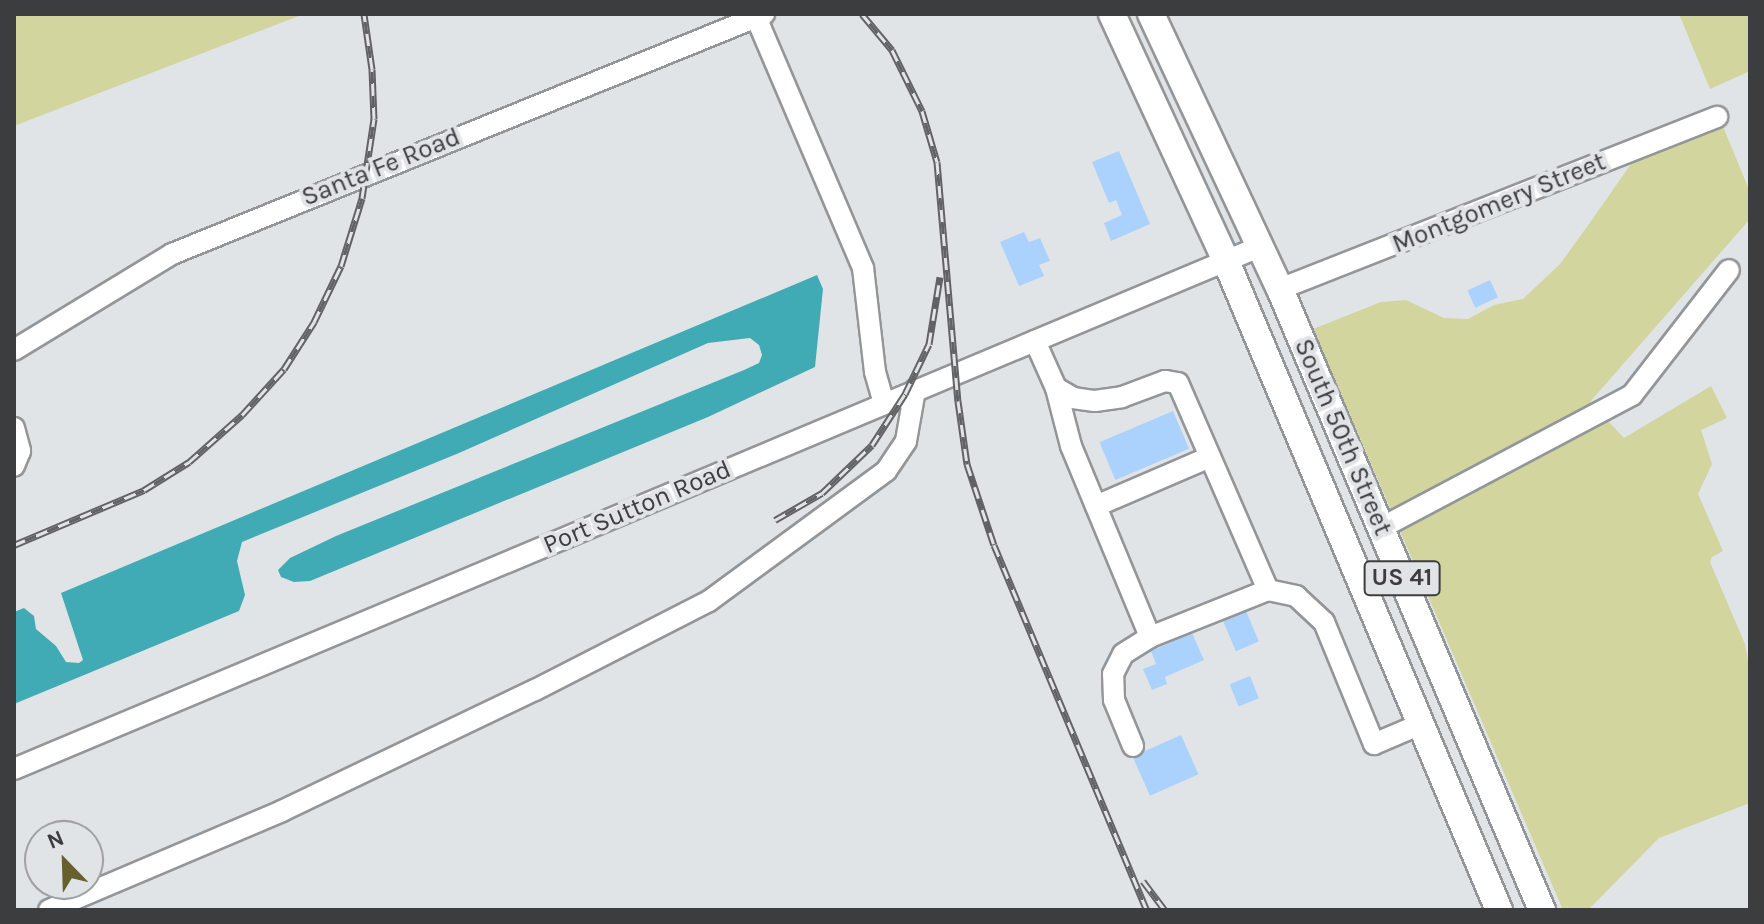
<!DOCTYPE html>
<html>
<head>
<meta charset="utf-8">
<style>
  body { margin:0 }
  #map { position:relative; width:1764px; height:924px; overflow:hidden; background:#e1e4e7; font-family:Karla,sans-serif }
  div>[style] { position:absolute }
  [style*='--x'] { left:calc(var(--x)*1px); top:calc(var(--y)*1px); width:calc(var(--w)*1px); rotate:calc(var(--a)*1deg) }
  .green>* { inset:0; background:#d2d59e }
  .water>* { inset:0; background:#40abb4 }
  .building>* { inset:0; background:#aad2fc; transform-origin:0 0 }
  .roads { filter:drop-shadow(2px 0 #939698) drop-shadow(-2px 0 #939698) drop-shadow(0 2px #939698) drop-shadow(0 -2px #939698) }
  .minor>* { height:20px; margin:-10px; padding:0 10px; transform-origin:10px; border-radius:10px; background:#fff }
  .major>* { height:26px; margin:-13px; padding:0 13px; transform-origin:13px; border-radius:13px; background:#fff }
  .rail>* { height:7px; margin-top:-3.5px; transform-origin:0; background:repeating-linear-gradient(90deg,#e1e4e7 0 12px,#616264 0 24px); box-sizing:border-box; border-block:2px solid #616264 }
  span { translate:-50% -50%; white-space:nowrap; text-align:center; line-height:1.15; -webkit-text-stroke:8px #e1e4e7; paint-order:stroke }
  .shield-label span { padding:2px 6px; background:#e1e4e7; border:2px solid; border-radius:6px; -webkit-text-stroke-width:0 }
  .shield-label { font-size:24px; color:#3c3d3e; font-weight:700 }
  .street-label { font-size:26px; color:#3c3d3e }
  .frame { position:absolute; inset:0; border:16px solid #3c3d3e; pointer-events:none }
  .north { position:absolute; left:24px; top:820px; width:80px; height:80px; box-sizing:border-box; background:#e1e4e7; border:2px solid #9fa1a3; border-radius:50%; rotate:337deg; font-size:22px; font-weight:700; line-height:32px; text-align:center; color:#3c3d3e }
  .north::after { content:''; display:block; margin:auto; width:28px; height:36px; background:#67602d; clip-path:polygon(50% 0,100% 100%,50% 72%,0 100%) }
</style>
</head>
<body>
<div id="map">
  <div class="green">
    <i style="clip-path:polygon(14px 14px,304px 14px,14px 126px)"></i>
    <i style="clip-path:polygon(1679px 14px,1750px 14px,1750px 71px,1710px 89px)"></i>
    <i style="clip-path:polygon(1715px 107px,1750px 192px,1750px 219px,1590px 402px,1624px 438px,1711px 386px,1727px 418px,1701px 430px,1712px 464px,1698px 494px,1723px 551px,1712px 557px,1710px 562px,1745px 644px,1750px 673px,1750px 803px,1659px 838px,1588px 910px,1563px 910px,1313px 329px,1381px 302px,1406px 300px,1444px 318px,1468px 319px,1494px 305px,1523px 299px,1560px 264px,1589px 224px,1631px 164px,1633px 142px)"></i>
  </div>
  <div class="water">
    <i style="clip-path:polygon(817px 275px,823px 289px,815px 367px,708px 417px,310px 581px,294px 582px,281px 577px,278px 570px,290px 558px,336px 536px,744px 370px,759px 363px,762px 355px,759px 345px,750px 338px,708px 343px,459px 453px,242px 542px,237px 561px,245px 595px,239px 611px,14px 704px,14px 612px,24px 608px,34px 616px,36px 629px,56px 646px,66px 662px,79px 663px,83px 660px,61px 593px)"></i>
  </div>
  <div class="building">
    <i style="clip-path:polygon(1119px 151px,1150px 224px,1111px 241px,1104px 223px,1122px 215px,1116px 200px,1109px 203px,1092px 162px)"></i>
    <i style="clip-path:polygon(1024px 232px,1029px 242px,1040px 238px,1050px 261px,1039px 265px,1044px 276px,1019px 286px,1000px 242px)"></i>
    <i style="left:1490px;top:280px;width:19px;height:25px;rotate:65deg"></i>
    <i style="left:1173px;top:411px;width:41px;height:80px;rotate:67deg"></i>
    <i style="left:1246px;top:611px;width:33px;height:25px;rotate:67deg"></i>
    <i style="clip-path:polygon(1192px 633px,1204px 660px,1165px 677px,1167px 684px,1152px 690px,1143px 669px,1156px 664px,1151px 651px)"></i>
    <i style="left:1250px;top:676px;width:24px;height:22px;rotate:68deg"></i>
    <i style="left:1181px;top:735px;width:43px;height:53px;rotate:66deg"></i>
  </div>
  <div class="roads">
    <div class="minor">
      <i style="--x:756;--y:17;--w:273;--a:66.9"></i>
      <i style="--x:863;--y:268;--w:105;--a:83.4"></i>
      <i style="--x:875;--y:372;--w:32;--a:74"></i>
      <i style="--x:1280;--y:289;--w:470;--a:-21.5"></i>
      <i style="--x:1035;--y:341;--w:51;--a:65.9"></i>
      <i style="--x:1056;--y:388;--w:20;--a:30"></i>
      <i style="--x:1073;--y:398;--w:22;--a:8"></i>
      <i style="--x:1095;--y:401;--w:27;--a:-8"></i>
      <i style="--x:1122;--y:397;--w:46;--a:-20.4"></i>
      <i style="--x:1165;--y:381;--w:13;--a:9"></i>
      <i style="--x:1178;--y:383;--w:226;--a:66.5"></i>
      <i style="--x:1268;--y:590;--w:29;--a:12"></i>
      <i style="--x:1296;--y:596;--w:38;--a:43"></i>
      <i style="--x:1324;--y:622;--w:132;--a:67.7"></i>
      <i style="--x:1374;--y:744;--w:51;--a:-23.1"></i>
      <i style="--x:14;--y:350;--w:185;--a:-31.3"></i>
      <i style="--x:172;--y:254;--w:639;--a:-22.07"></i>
      <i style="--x:1056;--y:388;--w:60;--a:75.5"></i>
      <i style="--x:1071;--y:446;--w:207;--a:67.5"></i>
      <i style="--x:1150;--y:637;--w:127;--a:-21.7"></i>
      <i style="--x:14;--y:428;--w:24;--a:75"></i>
      <i style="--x:20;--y:451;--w:16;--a:112"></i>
      <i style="--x:1096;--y:506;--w:124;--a:-23.3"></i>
      <i style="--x:1381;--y:528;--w:284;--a:-27.9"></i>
      <i style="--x:1632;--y:395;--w:158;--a:-52.2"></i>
      <i style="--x:1133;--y:746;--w:50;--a:-112.4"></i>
      <i style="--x:1114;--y:700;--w:26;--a:-92"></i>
      <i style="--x:1113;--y:674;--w:22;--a:-63"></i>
      <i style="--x:1123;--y:654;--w:32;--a:-32"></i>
      <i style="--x:14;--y:769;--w:1352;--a:-22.75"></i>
      <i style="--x:49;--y:910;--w:253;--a:-23"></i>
      <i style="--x:282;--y:811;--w:280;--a:-25.6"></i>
      <i style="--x:535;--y:690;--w:195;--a:-27.1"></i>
      <i style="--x:709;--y:601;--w:220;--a:-36.3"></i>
      <i style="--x:886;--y:471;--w:36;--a:-56"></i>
      <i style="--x:906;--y:441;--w:52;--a:-80"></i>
    </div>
    <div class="major">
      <i style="--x:1112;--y:14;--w:272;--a:65.2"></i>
      <i style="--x:1226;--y:261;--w:704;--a:67.19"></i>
      <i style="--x:1151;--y:14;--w:304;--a:64.9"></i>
      <i style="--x:1280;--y:289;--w:674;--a:67.13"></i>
    </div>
  </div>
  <div class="rail">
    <i style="--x:862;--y:14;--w:47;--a:50.2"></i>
    <i style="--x:892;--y:50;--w:68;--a:63.8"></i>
    <i style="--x:922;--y:111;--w:53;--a:73.6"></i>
    <i style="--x:937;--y:162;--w:240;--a:85"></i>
    <i style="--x:958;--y:401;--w:64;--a:81.9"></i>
    <i style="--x:967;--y:464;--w:85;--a:71.6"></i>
    <i style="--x:994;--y:545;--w:396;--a:67.3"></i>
    <i style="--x:775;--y:520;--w:54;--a:-29.9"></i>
    <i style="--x:822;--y:493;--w:69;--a:-43.8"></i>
    <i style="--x:872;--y:445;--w:61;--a:-57.1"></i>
    <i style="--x:905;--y:394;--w:55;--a:-64.4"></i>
    <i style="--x:929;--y:344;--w:68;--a:-80.7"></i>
    <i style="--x:14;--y:545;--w:141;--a:-22.9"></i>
    <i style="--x:144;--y:490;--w:53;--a:-31.9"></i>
    <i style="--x:189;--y:462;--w:71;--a:-41.6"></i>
    <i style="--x:242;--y:415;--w:62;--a:-47.6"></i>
    <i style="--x:284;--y:369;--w:56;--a:-57.4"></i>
    <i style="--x:314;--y:322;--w:62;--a:-64.3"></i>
    <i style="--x:341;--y:266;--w:71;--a:-72.8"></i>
    <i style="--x:362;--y:198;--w:80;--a:-81.4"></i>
    <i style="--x:374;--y:119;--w:50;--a:-92.3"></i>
    <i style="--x:372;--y:69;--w:56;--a:-98.3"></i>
    <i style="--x:1143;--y:881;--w:36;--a:53"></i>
  </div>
  <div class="shield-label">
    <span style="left:1402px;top:578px">US 41</span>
  </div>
  <div class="street-label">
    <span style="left:381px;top:167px;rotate:-22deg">Santa Fe Road</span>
    <span style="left:1499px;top:203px;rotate:-22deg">Montgomery Street</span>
    <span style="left:1343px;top:437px;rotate:67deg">South 50th Street</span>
    <span style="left:637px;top:507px;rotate:-23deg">Port Sutton Road</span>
  </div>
  <div class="frame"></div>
  <div class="north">N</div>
</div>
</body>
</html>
